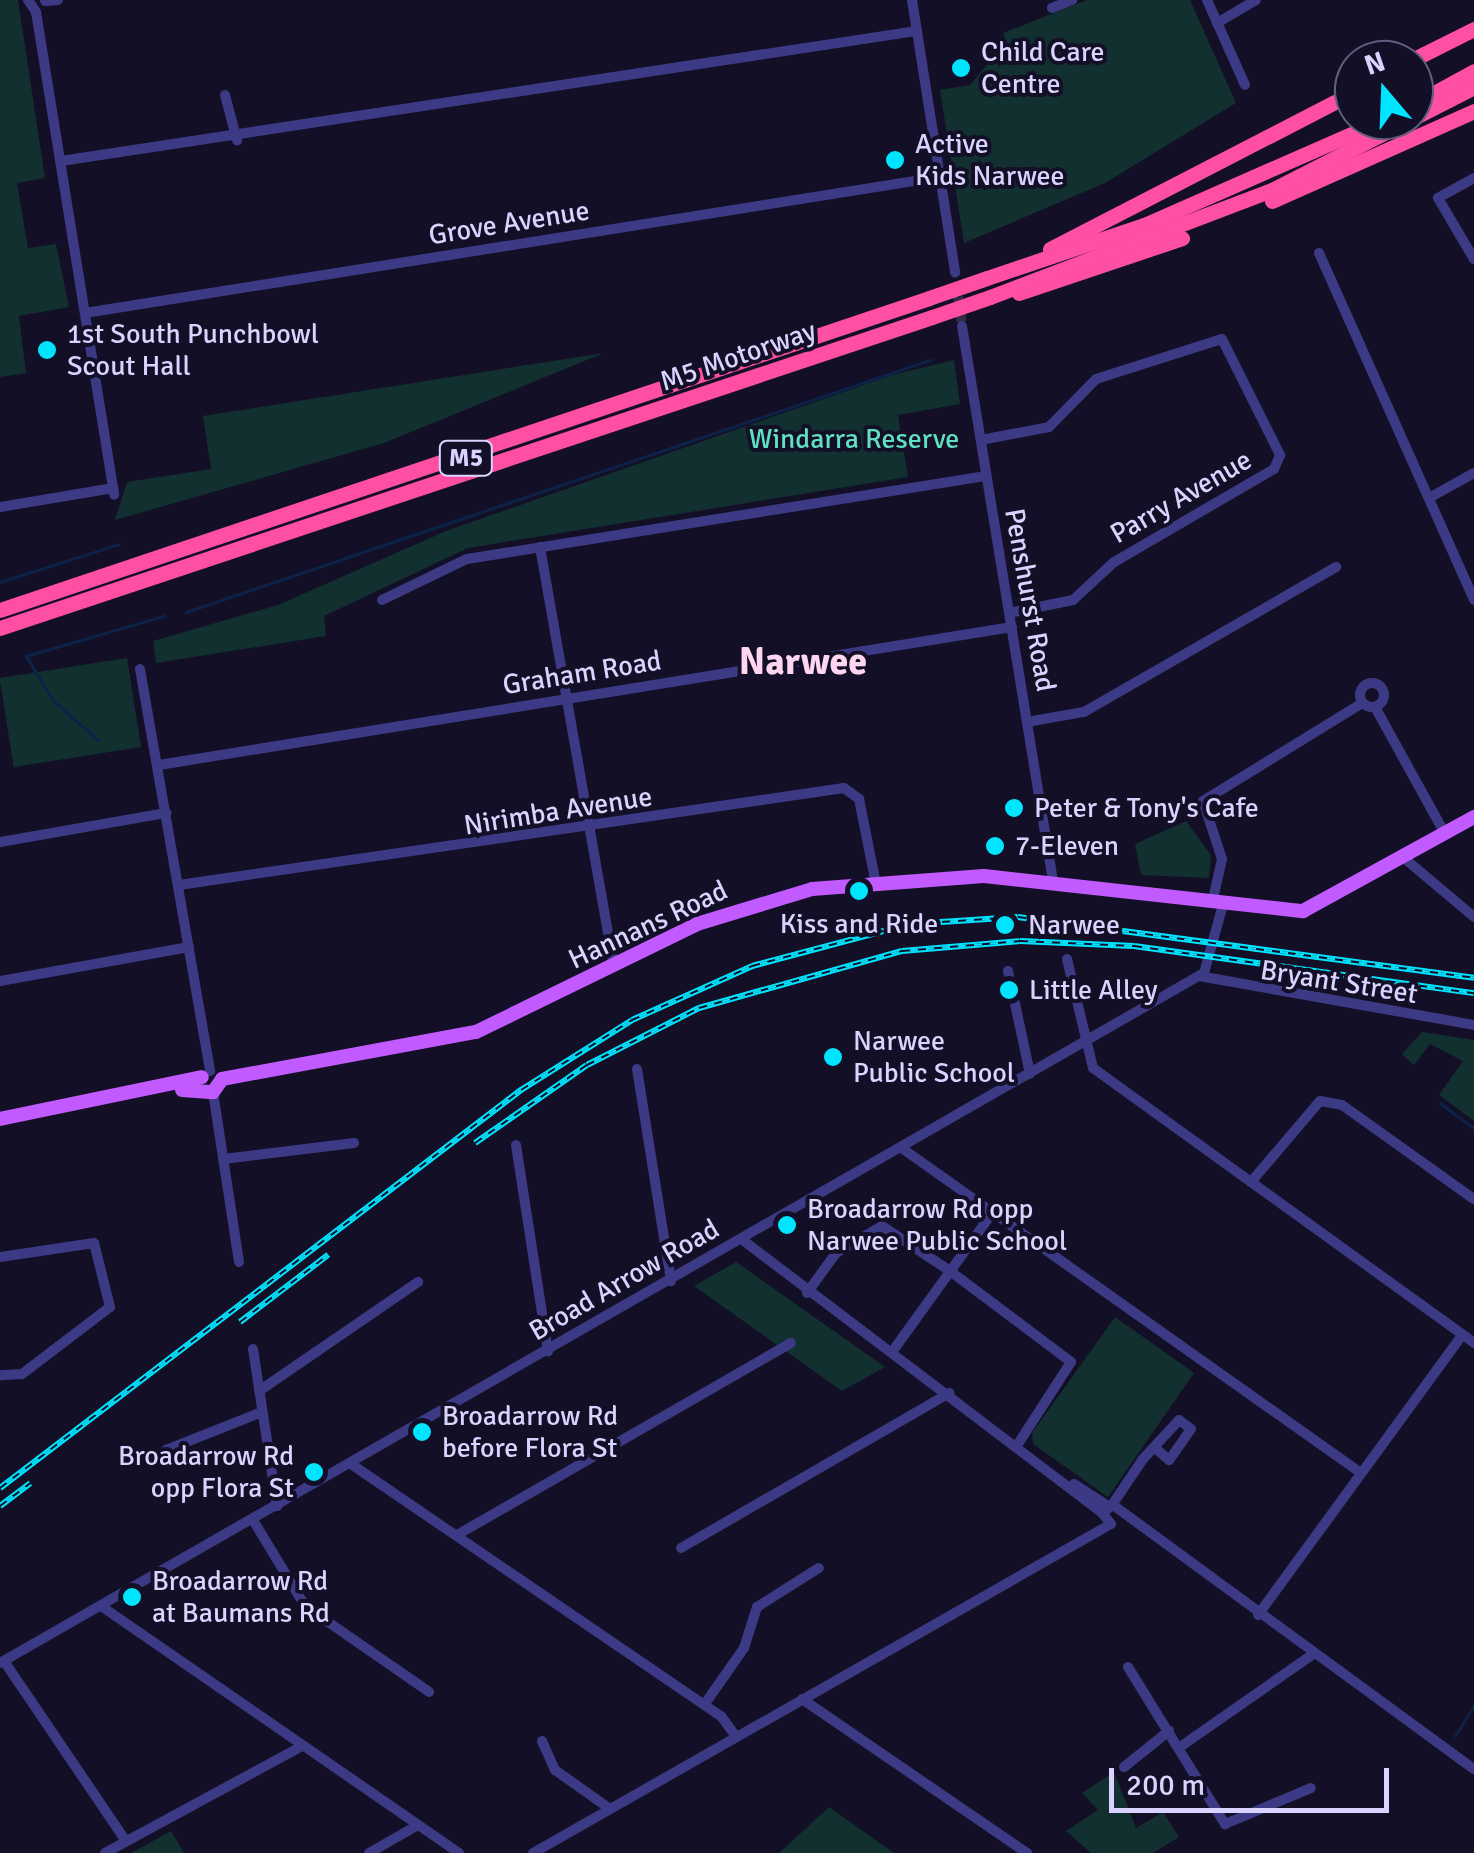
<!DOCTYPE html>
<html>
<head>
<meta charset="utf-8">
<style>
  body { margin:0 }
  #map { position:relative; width:1474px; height:1853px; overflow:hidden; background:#130f26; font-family:Signika,sans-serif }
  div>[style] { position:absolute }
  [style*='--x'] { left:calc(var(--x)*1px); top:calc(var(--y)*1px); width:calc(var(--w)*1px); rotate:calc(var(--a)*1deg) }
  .green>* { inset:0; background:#12302f; transform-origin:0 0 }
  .stream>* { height:2.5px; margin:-1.25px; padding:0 1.25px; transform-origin:1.25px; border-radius:1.25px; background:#0c2248 }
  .minor-tunnel>* { height:10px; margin-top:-5px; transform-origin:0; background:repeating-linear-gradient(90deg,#312d47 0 10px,transparent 0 15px) }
  .minor>* { height:10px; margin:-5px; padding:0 5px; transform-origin:5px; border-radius:5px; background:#3d3a85 }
  .minor>.ring { margin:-5px; padding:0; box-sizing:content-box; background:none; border:10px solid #3d3a85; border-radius:50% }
  .major>* { height:14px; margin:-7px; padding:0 7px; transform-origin:7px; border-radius:7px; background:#c25bff }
  .highway>* { height:15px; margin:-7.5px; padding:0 7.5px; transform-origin:7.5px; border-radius:7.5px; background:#ff4fa3 }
  .rail>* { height:6px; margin-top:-3px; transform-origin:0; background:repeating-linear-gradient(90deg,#130f26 0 8px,#00e5ff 0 16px); box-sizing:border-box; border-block:2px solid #00e5ff }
  .highway-bridge>* { height:15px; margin:-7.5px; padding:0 7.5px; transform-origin:7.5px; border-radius:7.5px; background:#ff4fa3 }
  .dots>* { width:28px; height:28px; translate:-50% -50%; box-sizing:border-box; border:5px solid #130f26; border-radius:50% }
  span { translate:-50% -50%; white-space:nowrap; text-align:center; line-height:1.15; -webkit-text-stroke:8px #130f26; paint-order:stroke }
  .shield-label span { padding:2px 8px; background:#130f26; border:2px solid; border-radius:8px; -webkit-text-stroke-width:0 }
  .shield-label { font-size:25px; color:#d9d4ff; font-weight:700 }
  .poi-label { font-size:28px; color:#d9d4ff }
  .left { translate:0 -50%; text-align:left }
  .right { translate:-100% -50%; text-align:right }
  .street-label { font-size:28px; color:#d9d4ff }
  .park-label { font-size:28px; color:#5fe0c0 }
  .district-label { font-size:38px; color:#ffd6f0; font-weight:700 }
  .north { position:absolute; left:1334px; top:40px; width:100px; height:100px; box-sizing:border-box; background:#130f26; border:2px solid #625e7d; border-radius:50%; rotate:341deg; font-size:28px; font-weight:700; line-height:40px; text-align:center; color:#d9d4ff }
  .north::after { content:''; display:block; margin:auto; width:35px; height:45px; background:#00e5ff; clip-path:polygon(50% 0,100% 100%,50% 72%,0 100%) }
  .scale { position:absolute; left:1109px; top:1768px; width:280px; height:45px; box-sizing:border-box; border:5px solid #d9d4ff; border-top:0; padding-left:12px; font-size:30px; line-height:35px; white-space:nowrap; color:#d9d4ff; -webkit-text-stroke:8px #130f26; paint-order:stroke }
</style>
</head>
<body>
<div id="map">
  <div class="green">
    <i style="clip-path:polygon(0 0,18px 0,45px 178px,17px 183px,28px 248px,56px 244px,69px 307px,19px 316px,26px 373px,0 377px)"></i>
    <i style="clip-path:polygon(1087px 0,1190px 0,1236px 103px,1105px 183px,964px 243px,940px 90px,970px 85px,1006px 42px,1003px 33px)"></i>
    <i style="clip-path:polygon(604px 353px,384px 443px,115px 520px,127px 482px,211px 469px,203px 416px)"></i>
    <i style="clip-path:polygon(954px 360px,960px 404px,898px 415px,908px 477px,468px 548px,324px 616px,326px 636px,156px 663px,153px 641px,278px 605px,446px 531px,892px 375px)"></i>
    <i style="left:127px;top:658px;width:90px;height:129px;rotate:81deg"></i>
    <i style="clip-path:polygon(1186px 821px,1211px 855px,1209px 878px,1141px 875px,1135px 844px)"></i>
    <i style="clip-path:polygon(1422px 1032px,1474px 1040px,1474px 1121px,1439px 1095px,1463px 1061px,1430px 1044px,1414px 1065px,1402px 1054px)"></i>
    <i style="clip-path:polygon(736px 1262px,885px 1367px,842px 1391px,694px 1286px)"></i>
    <i style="clip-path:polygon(1115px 1317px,1194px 1373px,1108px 1497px,1033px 1444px,1032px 1433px)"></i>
    <i style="clip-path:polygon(1114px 1772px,1136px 1828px,1163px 1812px,1179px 1837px,1153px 1853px,1091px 1853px,1066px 1831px,1098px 1810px,1082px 1793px)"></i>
    <i style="clip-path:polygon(829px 1807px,894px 1853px,779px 1853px)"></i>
    <i style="clip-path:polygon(171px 1831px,184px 1853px,131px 1853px)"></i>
  </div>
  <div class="stream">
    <i style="--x:0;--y:582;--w:125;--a:-17.7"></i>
    <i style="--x:186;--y:612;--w:786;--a:-18.71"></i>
    <i style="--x:99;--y:741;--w:61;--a:-139"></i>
    <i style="--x:53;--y:701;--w:52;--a:-121"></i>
    <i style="--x:26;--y:656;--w:144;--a:-16.2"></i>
    <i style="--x:1440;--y:1103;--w:42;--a:36.3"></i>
    <i style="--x:1455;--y:1736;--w:36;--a:-58"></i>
  </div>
  <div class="minor-tunnel">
    <i style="--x:956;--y:282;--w:44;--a:82.2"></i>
  </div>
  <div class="minor">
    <i style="--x:28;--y:0;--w:14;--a:56"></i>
    <i style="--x:912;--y:0;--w:276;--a:81"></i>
    <i style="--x:1207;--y:0;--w:93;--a:65.9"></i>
    <i style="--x:45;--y:1;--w:13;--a:-4"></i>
    <i style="--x:1052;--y:8;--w:22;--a:-22"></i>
    <i style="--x:36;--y:12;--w:489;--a:80.8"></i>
    <i style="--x:1217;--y:23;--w:45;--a:-30.5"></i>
    <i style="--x:225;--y:95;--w:47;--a:75.1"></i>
    <i style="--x:61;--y:161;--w:866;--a:-8.64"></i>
    <i style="--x:1474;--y:178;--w:41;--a:150.9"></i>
    <i style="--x:1438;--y:198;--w:71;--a:59.5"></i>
    <i style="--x:1319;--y:253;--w:380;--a:65.9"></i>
    <i style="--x:85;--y:313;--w:866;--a:-9.04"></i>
    <i style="--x:962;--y:326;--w:562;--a:80.69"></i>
    <i style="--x:981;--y:440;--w:69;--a:-10.8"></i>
    <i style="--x:1049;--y:427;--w:67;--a:-45.6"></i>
    <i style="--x:1096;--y:379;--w:132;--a:-17.6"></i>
    <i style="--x:1222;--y:339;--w:130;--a:63.4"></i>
    <i style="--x:1280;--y:455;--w:15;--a:113"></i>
    <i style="--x:1274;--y:469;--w:185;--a:149.8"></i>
    <i style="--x:1114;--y:562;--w:56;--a:137.2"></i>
    <i style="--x:1073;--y:600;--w:65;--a:168.5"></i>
    <i style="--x:1429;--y:498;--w:51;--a:-29.1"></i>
    <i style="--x:0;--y:507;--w:115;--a:-9.5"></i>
    <i style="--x:540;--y:547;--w:424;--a:80"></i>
    <i style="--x:382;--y:600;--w:94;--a:-25.8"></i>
    <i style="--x:467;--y:559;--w:526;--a:-9.09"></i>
    <i style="--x:140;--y:669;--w:408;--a:80.1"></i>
    <i class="ring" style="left:1360px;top:683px;width:14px;height:14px"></i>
    <i style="--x:1375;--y:707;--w:145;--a:61.1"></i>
    <i style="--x:1027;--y:722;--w:58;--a:-10"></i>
    <i style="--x:1084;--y:712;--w:291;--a:-29.9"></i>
    <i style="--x:159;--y:765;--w:864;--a:-9.19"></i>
    <i style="--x:0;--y:842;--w:169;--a:-9.9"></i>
    <i style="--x:1404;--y:858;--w:92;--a:40.1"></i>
    <i style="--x:179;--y:885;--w:672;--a:-8.3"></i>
    <i style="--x:844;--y:788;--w:19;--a:36"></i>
    <i style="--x:859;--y:799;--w:82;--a:78.7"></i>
    <i style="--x:1213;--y:899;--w:41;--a:-77.3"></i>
    <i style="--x:1222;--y:859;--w:61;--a:-108.1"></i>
    <i style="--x:1203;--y:801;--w:187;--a:-31.6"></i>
    <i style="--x:1067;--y:959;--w:112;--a:76.6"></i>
    <i style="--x:1093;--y:1068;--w:470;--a:35.8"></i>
    <i style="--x:1008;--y:971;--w:105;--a:77.9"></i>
    <i style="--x:1199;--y:976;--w:279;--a:10.1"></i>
    <i style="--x:0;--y:981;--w:192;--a:-10.2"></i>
    <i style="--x:637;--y:1069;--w:215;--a:80.9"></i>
    <i style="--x:213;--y:1092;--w:172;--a:81.3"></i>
    <i style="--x:516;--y:1145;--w:209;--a:81.2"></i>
    <i style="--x:903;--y:1149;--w:561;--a:35.28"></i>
    <i style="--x:223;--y:1159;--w:132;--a:-7"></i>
    <i style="--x:1251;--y:1182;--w:106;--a:-49.6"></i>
    <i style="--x:1320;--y:1101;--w:22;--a:10"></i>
    <i style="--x:1342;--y:1105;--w:162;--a:35.5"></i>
    <i style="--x:744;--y:1241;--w:450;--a:37.2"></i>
    <i style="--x:0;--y:1257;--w:95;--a:-8.5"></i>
    <i style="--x:94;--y:1243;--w:66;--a:76"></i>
    <i style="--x:110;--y:1307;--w:111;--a:142.7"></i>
    <i style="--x:22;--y:1374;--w:22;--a:177"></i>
    <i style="--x:807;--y:1293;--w:49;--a:-54.1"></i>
    <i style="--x:836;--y:1253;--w:53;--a:-30.4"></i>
    <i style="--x:882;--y:1226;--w:82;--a:33.5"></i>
    <i style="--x:950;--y:1271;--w:151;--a:36.9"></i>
    <i style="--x:1071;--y:1362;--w:98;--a:122.9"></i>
    <i style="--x:253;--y:1349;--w:159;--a:81.3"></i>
    <i style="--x:892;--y:1352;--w:173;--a:-54.2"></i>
    <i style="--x:259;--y:1391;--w:193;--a:-34.4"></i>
    <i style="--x:166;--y:1450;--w:103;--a:-21.6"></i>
    <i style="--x:351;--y:1464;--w:448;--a:34.3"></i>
    <i style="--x:721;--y:1716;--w:26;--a:54"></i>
    <i style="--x:1074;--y:1484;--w:40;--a:32.9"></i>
    <i style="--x:1112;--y:1505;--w:55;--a:-56"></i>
    <i style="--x:1143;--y:1459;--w:53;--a:-47.3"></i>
    <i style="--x:1179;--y:1420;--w:15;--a:37"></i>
    <i style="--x:1191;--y:1429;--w:38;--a:125"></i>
    <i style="--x:1169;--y:1460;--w:18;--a:-139"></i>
    <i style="--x:253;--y:1520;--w:100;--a:58.8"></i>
    <i style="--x:305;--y:1606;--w:151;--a:34.7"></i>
    <i style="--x:1111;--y:1524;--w:14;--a:-129"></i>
    <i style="--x:1102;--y:1513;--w:14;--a:-36"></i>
    <i style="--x:1113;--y:1505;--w:447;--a:36.2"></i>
    <i style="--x:457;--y:1535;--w:385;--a:-29.9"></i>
    <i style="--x:681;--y:1548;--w:310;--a:-30"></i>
    <i style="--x:101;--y:1606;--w:435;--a:34.6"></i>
    <i style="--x:1258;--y:1615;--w:346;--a:-53.9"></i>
    <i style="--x:4;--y:1661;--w:217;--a:55.9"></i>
    <i style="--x:0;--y:1663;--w:1388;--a:-29.82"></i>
    <i style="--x:1204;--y:973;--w:75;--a:-74.5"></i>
    <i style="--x:1128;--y:1667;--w:185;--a:58.3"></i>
    <i style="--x:1225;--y:1824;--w:93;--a:-22.7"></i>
    <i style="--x:802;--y:1699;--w:273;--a:34.4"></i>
    <i style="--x:704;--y:1705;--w:70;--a:-54.9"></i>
    <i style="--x:744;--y:1648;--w:43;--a:-72.4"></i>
    <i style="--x:757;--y:1607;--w:73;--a:-32.2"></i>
    <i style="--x:542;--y:1741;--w:32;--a:66"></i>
    <i style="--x:555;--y:1770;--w:67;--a:35.3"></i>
    <i style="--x:1180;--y:1747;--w:161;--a:-34.9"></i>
    <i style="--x:1124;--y:1767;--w:58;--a:-38.7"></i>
    <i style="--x:105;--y:1853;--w:224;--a:-28.5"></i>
    <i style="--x:369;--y:1853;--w:56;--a:-29.7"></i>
    <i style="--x:533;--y:1853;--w:665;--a:-29.65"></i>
  </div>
  <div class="major">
    <i style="--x:222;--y:1079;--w:258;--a:-10.5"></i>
    <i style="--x:476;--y:1032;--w:246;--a:-26"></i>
    <i style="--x:697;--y:924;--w:120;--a:-16.9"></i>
    <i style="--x:812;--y:889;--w:172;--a:-4.3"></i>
    <i style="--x:984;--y:876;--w:321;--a:6.3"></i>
    <i style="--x:1303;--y:911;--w:195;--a:-28.8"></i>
    <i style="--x:182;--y:1090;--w:31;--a:4"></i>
    <i style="--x:213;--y:1092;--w:16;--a:-55"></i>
    <i style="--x:0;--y:1119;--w:206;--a:-11.7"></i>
  </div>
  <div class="highway">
    <i style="--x:1412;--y:60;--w:69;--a:-26.6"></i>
    <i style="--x:1414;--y:104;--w:68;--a:-28.8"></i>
    <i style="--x:1272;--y:201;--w:221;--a:-24"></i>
    <i style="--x:1050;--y:249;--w:342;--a:-27.3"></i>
    <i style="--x:987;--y:278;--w:166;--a:-18.7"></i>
    <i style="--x:1144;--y:225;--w:261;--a:-23.7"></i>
    <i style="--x:1019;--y:293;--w:172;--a:-18.6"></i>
    <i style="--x:990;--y:297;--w:302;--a:-20.8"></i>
    <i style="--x:1272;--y:190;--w:227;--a:-27"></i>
    <i style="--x:0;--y:610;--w:980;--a:-18.56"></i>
    <i style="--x:0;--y:628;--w:983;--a:-18.45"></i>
  </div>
  <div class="rail">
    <i style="--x:475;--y:1143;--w:136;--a:-34.9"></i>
    <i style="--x:587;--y:1065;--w:126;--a:-27"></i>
    <i style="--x:699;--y:1008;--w:211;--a:-15.7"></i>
    <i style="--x:902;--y:951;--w:118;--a:-4.8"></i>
    <i style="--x:1020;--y:941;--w:114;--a:2.5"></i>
    <i style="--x:1134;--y:946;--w:343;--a:7.9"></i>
    <i style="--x:240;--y:1322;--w:111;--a:-37.3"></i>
    <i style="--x:0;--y:1488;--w:656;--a:-37.38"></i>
    <i style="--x:521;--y:1090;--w:131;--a:-32.2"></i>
    <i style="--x:632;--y:1020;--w:132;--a:-24.2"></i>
    <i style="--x:752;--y:966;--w:163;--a:-14.9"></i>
    <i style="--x:910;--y:924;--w:108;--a:-3.7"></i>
    <i style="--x:1018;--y:917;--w:460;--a:7.6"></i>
    <i style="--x:0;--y:1506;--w:38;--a:-37"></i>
  </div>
  <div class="highway-bridge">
    <i style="--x:929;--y:298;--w:61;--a:-19"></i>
    <i style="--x:932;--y:317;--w:61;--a:-19"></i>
  </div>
  <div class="dots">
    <i style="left:961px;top:68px;background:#00e5ff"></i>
    <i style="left:895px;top:160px;background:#00e5ff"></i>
    <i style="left:47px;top:350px;background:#00e5ff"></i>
    <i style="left:1014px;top:808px;background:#00e5ff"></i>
    <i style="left:995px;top:846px;background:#00e5ff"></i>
    <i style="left:859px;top:891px;background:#00e5ff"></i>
    <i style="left:1005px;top:925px;background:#00e5ff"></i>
    <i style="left:1009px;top:990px;background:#00e5ff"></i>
    <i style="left:833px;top:1057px;background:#00e5ff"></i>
    <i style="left:787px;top:1225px;background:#00e5ff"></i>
    <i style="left:422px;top:1432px;background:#00e5ff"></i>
    <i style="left:314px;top:1472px;background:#00e5ff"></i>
    <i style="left:132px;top:1597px;background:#00e5ff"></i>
  </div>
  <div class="shield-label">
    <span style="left:466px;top:458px">M5</span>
  </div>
  <div class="poi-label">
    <span class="left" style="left:981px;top:68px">Child Care<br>Centre</span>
    <span class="left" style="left:915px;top:160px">Active<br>Kids Narwee</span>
    <span class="left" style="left:67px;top:350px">1st South Punchbowl<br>Scout Hall</span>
    <span class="left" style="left:1034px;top:808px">Peter &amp; Tony's Cafe</span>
    <span class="left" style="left:1015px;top:846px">7-Eleven</span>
    <span style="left:859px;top:924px">Kiss and Ride</span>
    <span class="left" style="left:1028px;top:925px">Narwee</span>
    <span class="left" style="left:1029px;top:990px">Little Alley</span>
    <span class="left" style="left:853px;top:1057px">Narwee<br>Public School</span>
    <span class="left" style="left:807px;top:1225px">Broadarrow Rd opp<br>Narwee Public School</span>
    <span class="left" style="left:442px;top:1432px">Broadarrow Rd<br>before Flora St</span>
    <span class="right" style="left:294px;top:1472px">Broadarrow Rd<br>opp Flora St</span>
    <span class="left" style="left:152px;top:1597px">Broadarrow Rd<br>at Baumans Rd</span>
  </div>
  <div class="street-label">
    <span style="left:509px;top:223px;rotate:-9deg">Grove Avenue</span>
    <span style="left:738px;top:356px;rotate:-19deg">M5 Motorway</span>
    <span style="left:1181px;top:497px;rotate:-30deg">Parry Avenue</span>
    <span style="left:1030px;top:600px;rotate:80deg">Penshurst Road</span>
    <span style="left:582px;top:673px;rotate:-9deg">Graham Road</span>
    <span style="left:558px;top:811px;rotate:-9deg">Nirimba Avenue</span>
    <span style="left:648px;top:925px;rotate:-25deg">Hannans Road</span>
    <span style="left:1339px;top:982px;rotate:9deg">Bryant Street</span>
    <span style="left:624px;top:1280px;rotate:-30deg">Broad Arrow Road</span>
  </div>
  <div class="park-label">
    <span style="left:854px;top:439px">Windarra Reserve</span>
  </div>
  <div class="district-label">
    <span style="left:803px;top:662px">Narwee</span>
  </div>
  <div class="north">N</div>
  <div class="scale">200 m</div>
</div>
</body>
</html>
